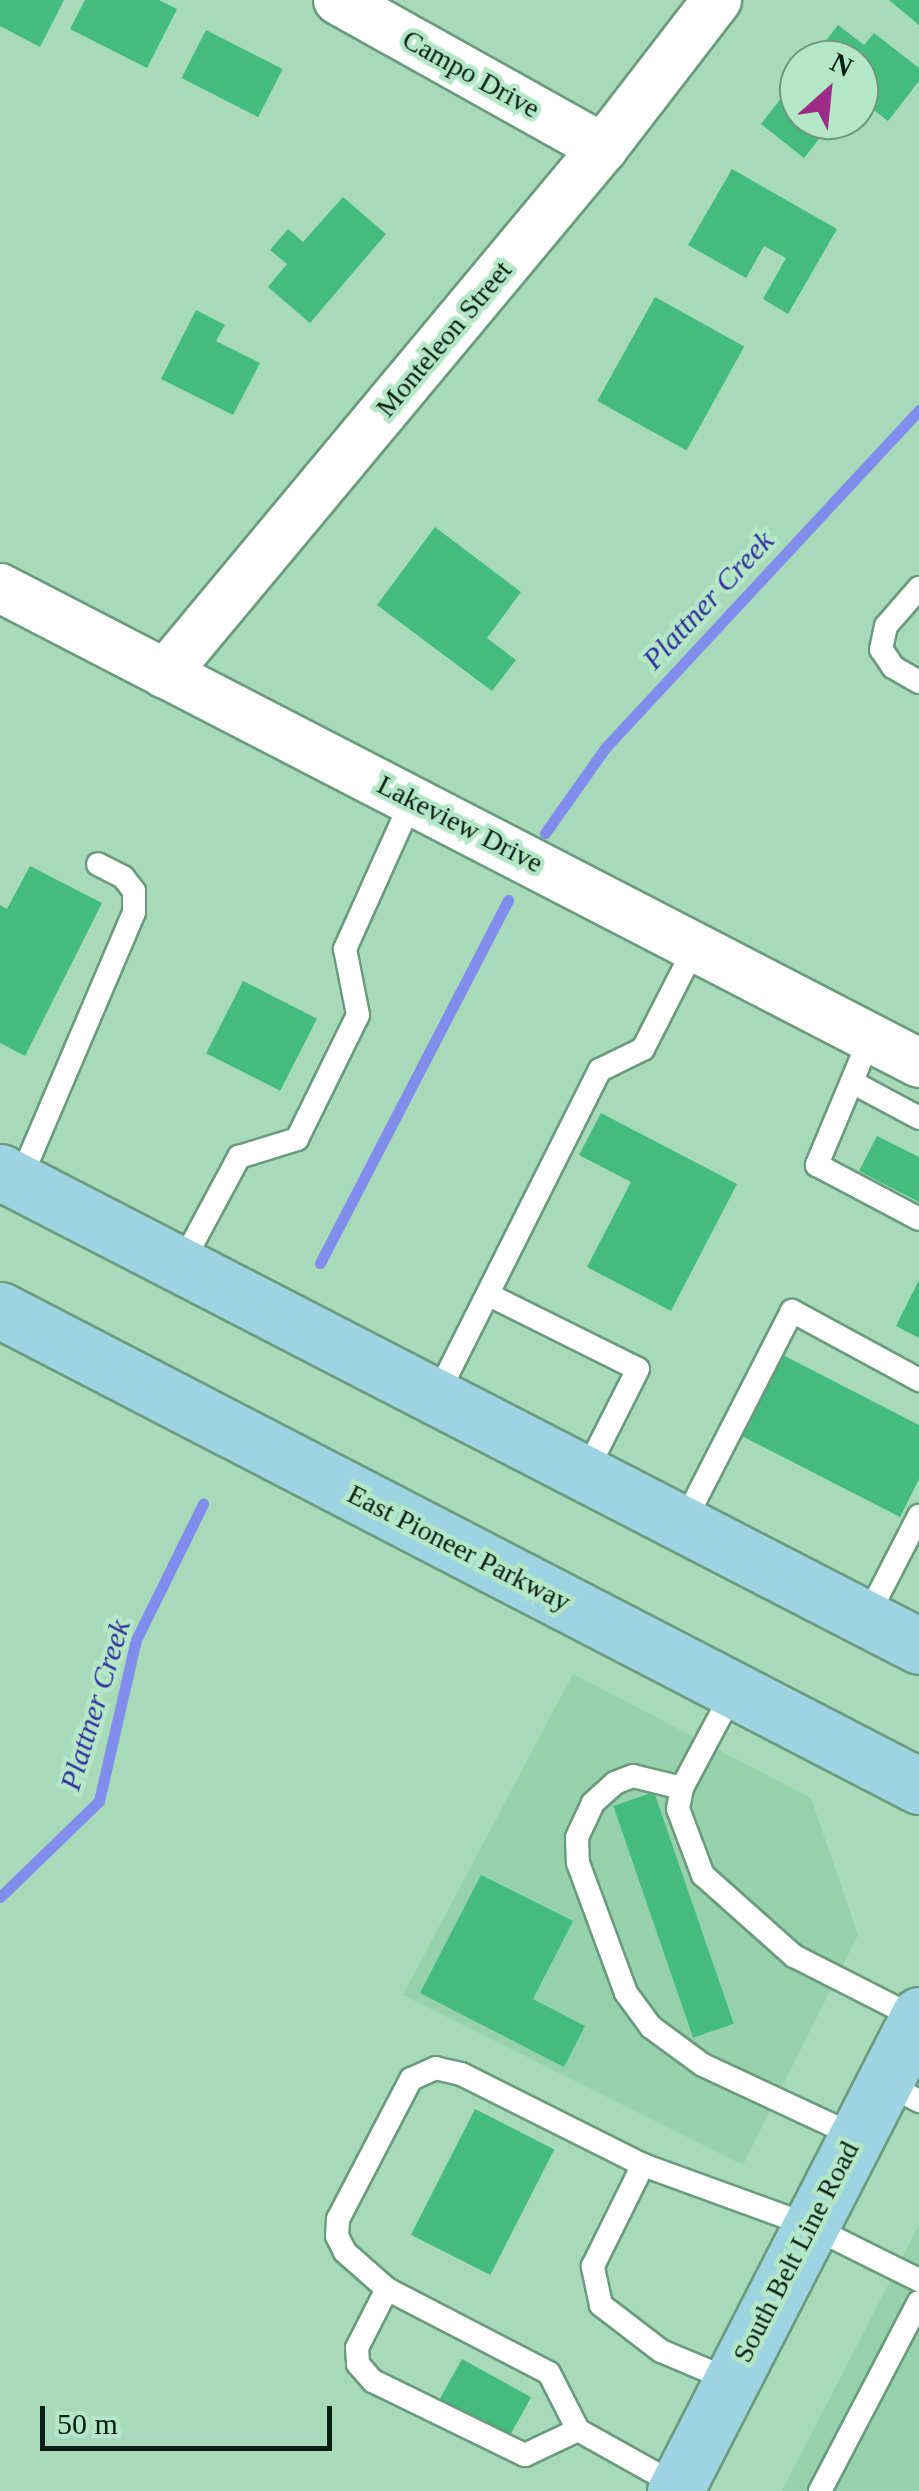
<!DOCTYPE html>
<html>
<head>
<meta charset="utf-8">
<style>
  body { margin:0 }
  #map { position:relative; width:919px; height:2491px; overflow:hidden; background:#a6dab9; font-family:"Times New Roman",serif }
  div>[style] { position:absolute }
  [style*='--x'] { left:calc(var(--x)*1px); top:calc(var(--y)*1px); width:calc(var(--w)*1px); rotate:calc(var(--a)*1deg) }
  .built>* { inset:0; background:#95d1ab }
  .stream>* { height:11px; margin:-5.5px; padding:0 5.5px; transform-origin:5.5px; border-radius:5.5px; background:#818ded }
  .building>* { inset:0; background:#44bc7d; transform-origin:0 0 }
  .roads { filter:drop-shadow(2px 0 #699b7c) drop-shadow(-2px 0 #699b7c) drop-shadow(0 2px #699b7c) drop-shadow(0 -2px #699b7c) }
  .lane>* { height:22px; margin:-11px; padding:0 11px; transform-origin:11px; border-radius:11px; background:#fff }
  .street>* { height:48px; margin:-24px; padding:0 24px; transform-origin:24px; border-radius:24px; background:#fff }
  .primary>* { height:55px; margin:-27.5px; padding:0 27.5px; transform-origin:27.5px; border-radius:27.5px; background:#9ed3e1 }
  span { translate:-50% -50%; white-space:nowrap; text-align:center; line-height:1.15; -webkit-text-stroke:9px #b3e7c6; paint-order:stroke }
  .street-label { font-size:28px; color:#0a1e13 }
  .water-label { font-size:30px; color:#322d9c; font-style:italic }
  .north { position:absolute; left:779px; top:40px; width:100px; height:100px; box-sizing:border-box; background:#b3e7c6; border:2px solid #6f977e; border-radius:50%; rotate:27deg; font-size:28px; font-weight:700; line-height:40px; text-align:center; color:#0a1e13 }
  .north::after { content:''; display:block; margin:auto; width:35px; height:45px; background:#9d2b88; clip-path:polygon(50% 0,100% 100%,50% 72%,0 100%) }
  .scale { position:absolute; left:40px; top:2406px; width:292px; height:45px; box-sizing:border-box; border:5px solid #0a1e13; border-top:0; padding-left:12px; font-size:30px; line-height:35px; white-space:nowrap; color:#0a1e13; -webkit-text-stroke:8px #b3e7c6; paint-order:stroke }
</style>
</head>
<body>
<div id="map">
  <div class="built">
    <i style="clip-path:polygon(573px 1674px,811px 1798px,858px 1935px,743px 2165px,403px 1995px)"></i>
    <i style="clip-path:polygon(919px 2225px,919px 2491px,782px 2491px)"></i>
  </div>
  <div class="stream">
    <i style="--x:545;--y:833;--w:105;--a:-54.7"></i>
    <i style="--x:606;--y:747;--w:460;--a:-47.1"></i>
    <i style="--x:320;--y:1263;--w:409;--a:-62.6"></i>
    <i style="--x:0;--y:1897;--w:138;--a:-44.1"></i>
    <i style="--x:99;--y:1801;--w:165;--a:-77.1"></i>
    <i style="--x:136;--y:1640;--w:152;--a:-63.8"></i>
  </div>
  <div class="building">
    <i style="clip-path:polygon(0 0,64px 0,40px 47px,0 26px)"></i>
    <i style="clip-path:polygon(85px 0,159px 0,177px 9px,147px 68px,70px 29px)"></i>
    <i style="clip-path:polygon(889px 0,919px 0,919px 25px)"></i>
    <i style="clip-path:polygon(838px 25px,864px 45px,874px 33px,919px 68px,919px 81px,888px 121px,859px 99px,859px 60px,811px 60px)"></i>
    <i style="left:206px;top:30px;width:86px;height:54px;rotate:27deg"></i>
    <i style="clip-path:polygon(799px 75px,799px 120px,834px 120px,804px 158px,761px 124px)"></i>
    <i style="clip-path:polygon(732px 169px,837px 229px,788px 314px,763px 299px,786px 258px,764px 246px,746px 278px,688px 245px)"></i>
    <i style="clip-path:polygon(343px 197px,386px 234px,310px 323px,268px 287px,287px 264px,270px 250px,288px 229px,303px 242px)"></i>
    <i style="left:655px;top:297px;width:102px;height:119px;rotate:29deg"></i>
    <i style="clip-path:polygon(196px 310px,225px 325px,216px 341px,260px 363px,233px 415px,161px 379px)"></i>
    <i style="clip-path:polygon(435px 527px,521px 592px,487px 638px,516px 660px,492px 691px,377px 605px)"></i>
    <i style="clip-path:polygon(30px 866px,102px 903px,25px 1056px,0 1043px,0 905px,7px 909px)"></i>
    <i style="left:243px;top:981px;width:83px;height:81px;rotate:27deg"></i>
    <i style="clip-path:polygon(601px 1113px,737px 1184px,671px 1311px,587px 1267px,631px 1182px,579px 1155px)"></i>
    <i style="clip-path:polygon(877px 1136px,919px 1157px,919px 1202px,859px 1171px)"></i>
    <i style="clip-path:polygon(919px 1280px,919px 1338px,896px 1326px)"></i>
    <i style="clip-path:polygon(777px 1352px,919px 1425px,919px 1479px,900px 1517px,736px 1433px)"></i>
    <i style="left:654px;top:1792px;width:245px;height:43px;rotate:71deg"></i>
    <i style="clip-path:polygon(481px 1875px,573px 1921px,533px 1999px,585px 2026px,564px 2067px,420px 1993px)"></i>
    <i style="left:475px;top:2109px;width:89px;height:141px;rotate:27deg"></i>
    <i style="left:462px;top:2359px;width:79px;height:51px;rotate:29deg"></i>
  </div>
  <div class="roads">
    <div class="lane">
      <i style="--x:919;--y:588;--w:50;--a:131"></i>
      <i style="--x:886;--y:626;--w:24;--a:102"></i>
      <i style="--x:881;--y:649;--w:22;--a:56"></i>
      <i style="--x:893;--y:667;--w:30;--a:30"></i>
      <i style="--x:870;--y:1038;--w:138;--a:112.7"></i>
      <i style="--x:817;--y:1165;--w:115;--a:27.9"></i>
      <i style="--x:852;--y:1082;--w:76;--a:28.2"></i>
      <i style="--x:19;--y:1182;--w:293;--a:-66.9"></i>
      <i style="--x:134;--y:912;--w:21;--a:-90"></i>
      <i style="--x:134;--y:891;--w:18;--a:-128"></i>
      <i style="--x:123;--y:877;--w:28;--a:-153"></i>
      <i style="--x:181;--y:1265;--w:123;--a:-61.8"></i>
      <i style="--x:239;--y:1157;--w:61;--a:-17.2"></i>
      <i style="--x:297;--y:1139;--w:138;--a:-63.8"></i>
      <i style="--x:358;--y:1015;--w:67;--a:-101.1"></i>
      <i style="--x:345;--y:949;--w:163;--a:-65.8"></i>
      <i style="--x:489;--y:1295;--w:166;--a:26.4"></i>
      <i style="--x:638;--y:1369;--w:118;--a:116.8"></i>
      <i style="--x:436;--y:1397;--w:366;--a:-63.4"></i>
      <i style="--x:600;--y:1070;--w:48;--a:-26"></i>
      <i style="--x:643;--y:1049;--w:119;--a:-63"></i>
      <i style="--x:683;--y:1524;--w:239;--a:-62.9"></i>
      <i style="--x:792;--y:1311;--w:145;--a:28.5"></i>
      <i style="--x:866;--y:1619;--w:116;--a:-62.8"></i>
      <i style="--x:734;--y:1690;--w:111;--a:118"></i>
      <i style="--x:682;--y:1788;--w:21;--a:101"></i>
      <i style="--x:678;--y:1809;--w:71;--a:69.3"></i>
      <i style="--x:703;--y:1875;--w:122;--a:41.7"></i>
      <i style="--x:794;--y:1956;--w:137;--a:26.9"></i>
      <i style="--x:682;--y:1788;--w:50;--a:-166.2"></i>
      <i style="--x:633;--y:1776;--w:19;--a:159"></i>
      <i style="--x:615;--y:1783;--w:30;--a:138"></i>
      <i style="--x:593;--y:1803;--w:38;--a:115"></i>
      <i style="--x:577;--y:1838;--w:25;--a:88"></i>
      <i style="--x:578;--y:1863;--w:139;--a:69.7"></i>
      <i style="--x:626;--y:1993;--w:42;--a:53.7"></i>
      <i style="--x:651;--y:2027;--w:64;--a:36.2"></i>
      <i style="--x:703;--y:2065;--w:168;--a:25"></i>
      <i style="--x:883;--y:2082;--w:41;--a:27.8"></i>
      <i style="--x:643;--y:2165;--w:203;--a:-153.4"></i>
      <i style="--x:461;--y:2074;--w:26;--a:-167"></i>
      <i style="--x:436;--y:2068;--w:27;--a:156"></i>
      <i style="--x:411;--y:2079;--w:158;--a:117.5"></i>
      <i style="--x:338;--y:2219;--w:17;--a:93"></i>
      <i style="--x:337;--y:2236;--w:18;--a:63"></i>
      <i style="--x:345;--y:2252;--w:56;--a:41.4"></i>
      <i style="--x:387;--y:2289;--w:182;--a:27.4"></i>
      <i style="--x:549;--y:2373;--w:64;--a:63"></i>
      <i style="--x:578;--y:2430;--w:115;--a:29.2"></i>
      <i style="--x:387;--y:2289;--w:66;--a:117"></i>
      <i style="--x:357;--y:2348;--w:16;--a:86"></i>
      <i style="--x:358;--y:2364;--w:23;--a:49"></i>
      <i style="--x:373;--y:2381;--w:169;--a:26"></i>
      <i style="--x:525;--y:2455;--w:59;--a:-25.3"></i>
      <i style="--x:730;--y:2380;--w:75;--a:-157.2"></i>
      <i style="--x:661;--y:2351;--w:76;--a:-142.5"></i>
      <i style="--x:601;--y:2305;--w:40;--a:-102"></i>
      <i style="--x:593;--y:2266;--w:113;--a:-63.7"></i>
      <i style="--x:643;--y:2165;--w:176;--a:20"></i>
      <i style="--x:808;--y:2225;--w:124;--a:26.4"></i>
      <i style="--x:820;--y:2491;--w:213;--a:-62.4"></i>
    </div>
    <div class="street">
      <i style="--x:338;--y:0;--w:304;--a:29.2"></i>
      <i style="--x:0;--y:588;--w:1034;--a:27.33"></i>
      <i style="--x:165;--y:674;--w:684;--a:-50.22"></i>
      <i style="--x:603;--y:148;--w:187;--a:-52.4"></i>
    </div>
    <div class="primary">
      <i style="--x:0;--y:1172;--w:1034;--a:27.28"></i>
      <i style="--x:0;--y:1310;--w:1035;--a:27.38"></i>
      <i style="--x:675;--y:2491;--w:535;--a:-62.86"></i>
    </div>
  </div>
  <div class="street-label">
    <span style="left:471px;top:74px;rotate:29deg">Campo Drive</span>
    <span style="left:444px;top:339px;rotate:-50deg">Monteleon Street</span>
    <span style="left:460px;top:824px;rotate:27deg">Lakeview Drive</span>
    <span style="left:459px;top:1548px;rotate:27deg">East Pioneer Parkway</span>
    <span style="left:796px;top:2252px;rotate:-63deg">South Belt Line Road</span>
  </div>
  <div class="water-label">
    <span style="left:708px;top:600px;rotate:-47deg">Plattner Creek</span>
    <span style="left:95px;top:1705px;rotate:-73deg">Plattner Creek</span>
  </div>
  <div class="north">N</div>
  <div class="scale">50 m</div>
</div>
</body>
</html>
